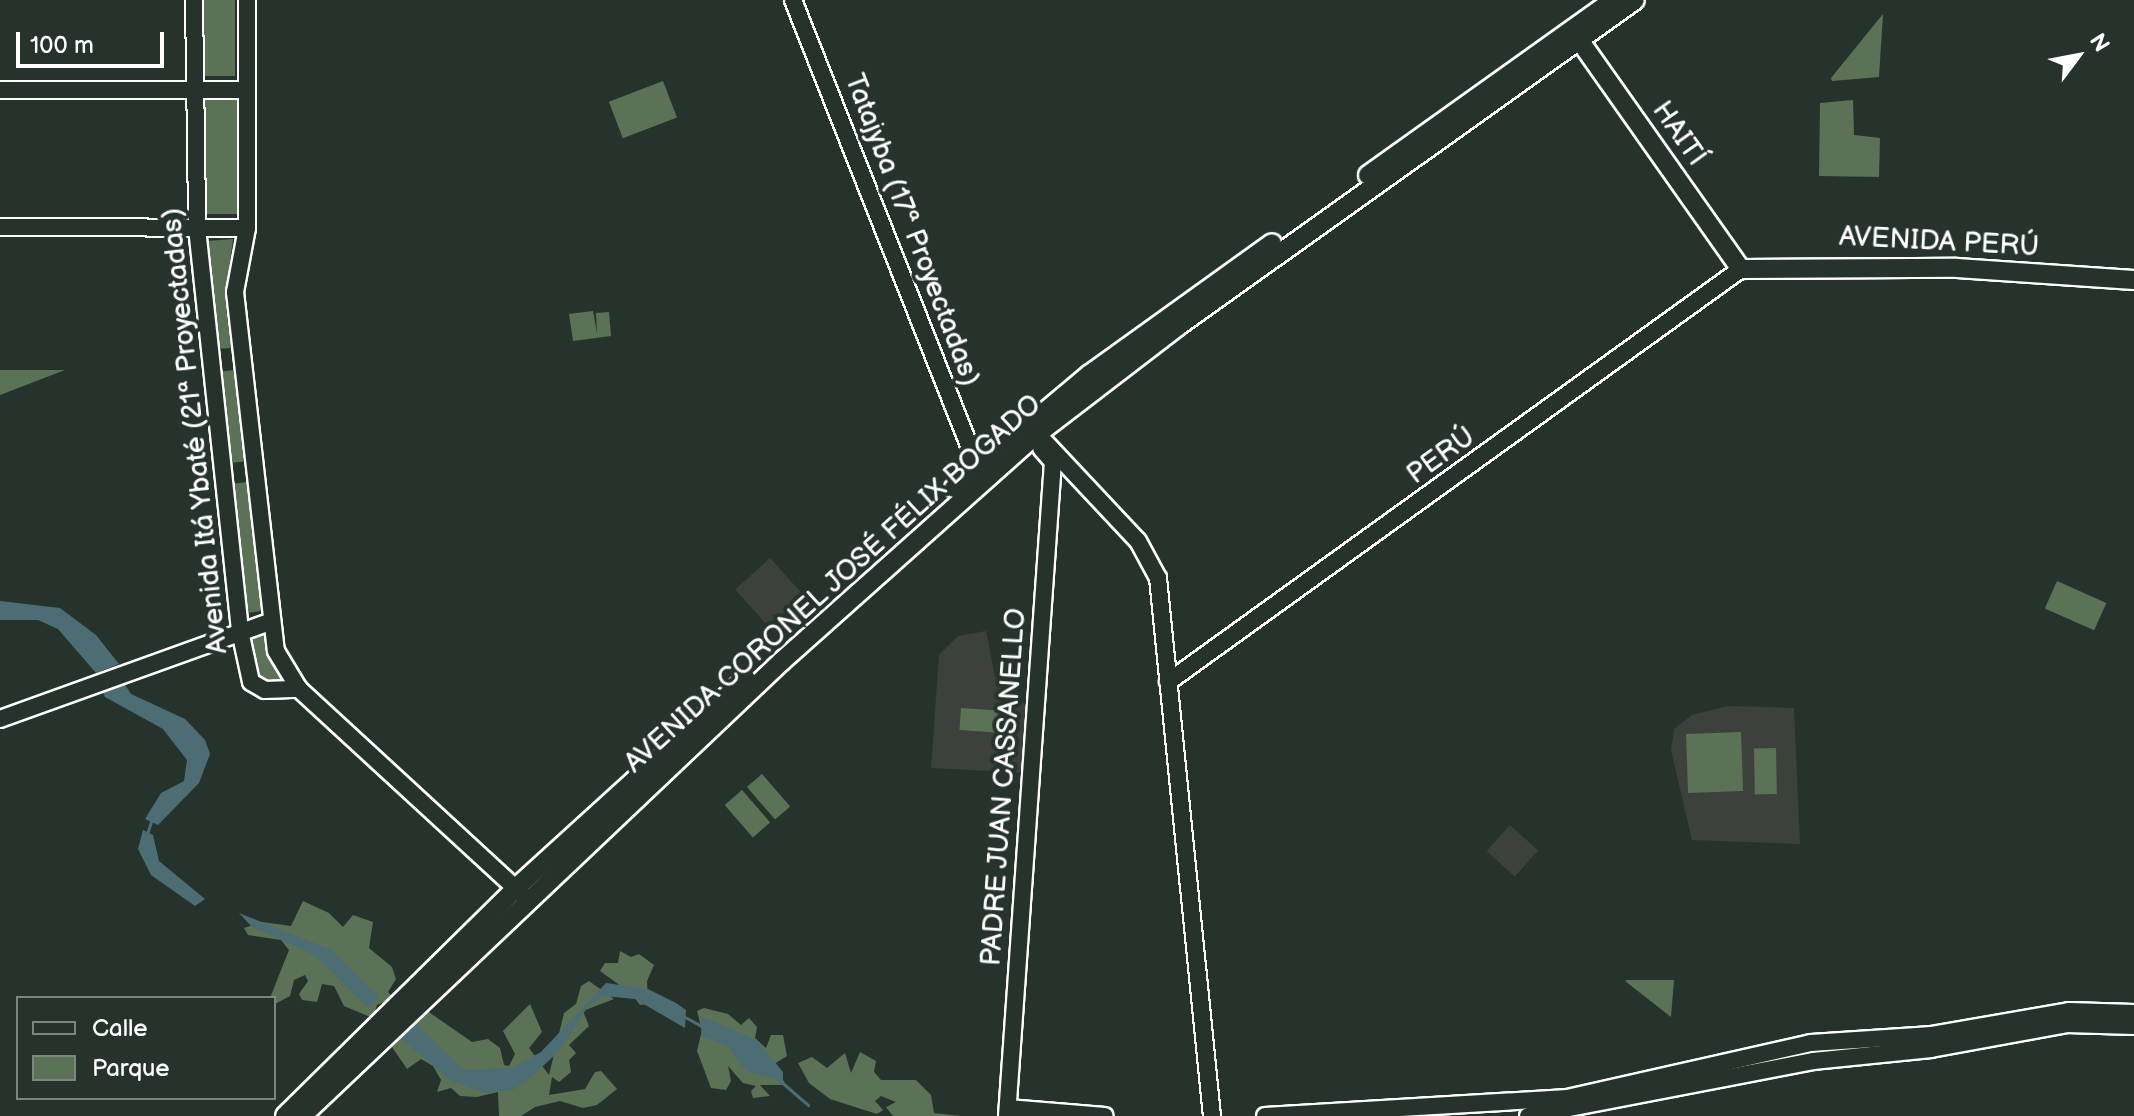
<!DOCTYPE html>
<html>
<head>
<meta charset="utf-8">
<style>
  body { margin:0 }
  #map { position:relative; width:2134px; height:1116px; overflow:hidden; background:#26332d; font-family:"Balsamiq Sans",sans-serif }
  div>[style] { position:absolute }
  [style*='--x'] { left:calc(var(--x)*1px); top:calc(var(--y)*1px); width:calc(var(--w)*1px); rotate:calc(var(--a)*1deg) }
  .built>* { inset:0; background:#3c413b; transform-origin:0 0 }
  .green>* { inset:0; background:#5c7256; transform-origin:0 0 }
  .water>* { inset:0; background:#4d6d74 }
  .stream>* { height:3px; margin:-1.5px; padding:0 1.5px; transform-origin:1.5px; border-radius:1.5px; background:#4d6d74 }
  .roads { filter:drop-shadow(2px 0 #fff) drop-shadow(-2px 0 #fff) drop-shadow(0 2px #fff) drop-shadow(0 -2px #fff) }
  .secondary>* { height:16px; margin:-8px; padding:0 8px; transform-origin:8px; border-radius:8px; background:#26332d }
  .primary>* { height:18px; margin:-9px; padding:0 9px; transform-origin:9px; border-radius:9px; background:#26332d }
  span { translate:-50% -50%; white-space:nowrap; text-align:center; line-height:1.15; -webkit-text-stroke:8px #26332d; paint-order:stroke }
  .street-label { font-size:28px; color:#fff }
  .legend { position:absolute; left:16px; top:996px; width:260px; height:104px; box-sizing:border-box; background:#26332d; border:2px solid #7d8581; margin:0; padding:10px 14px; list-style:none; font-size:24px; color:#fff }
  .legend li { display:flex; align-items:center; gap:16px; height:40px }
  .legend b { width:40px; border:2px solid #7d8581 }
  .north { position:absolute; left:2038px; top:16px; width:80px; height:80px; -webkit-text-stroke:6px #26332d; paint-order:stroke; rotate:58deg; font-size:22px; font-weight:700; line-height:32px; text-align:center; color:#fff }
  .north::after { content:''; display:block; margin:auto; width:28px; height:36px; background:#fff; clip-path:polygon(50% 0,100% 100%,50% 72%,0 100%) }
  .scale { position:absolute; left:16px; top:32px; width:148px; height:36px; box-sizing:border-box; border:4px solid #fff; border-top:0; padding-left:10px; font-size:24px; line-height:28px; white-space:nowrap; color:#fff; -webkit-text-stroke:6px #26332d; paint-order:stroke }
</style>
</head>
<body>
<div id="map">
  <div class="built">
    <i style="left:770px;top:558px;width:59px;height:47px;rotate:48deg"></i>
    <i style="clip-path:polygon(986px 631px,995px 677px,1032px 711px,1028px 773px,931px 768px,939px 655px,958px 636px)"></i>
    <i style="clip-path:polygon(1728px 706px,1794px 708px,1800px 844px,1692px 840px,1671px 750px,1674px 729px,1692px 715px)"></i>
    <i style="left:1510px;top:825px;width:38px;height:35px;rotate:42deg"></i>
  </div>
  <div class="green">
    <i style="left:204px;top:0;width:31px;height:76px"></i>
    <i style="clip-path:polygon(1883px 14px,1879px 77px,1832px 81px,1831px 78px)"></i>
    <i style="left:663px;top:81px;width:39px;height:58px;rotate:69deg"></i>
    <i style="left:237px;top:99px;width:115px;height:34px;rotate:90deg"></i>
    <i style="clip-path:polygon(1853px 100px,1854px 135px,1880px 138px,1879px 177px,1819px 176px,1820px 103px)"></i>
    <i style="clip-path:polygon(233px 239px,225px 298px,231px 348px,215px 349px,207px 241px)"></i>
    <i style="clip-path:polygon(593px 311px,597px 333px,596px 313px,609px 312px,611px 336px,573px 341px,569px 314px)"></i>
    <i style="clip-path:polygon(0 370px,65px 370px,0 395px)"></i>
    <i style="left:235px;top:370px;width:92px;height:15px;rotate:84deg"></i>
    <i style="left:247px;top:482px;width:130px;height:15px;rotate:83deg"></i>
    <i style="left:2057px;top:581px;width:54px;height:30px;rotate:24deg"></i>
    <i style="clip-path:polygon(264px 634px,272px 662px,287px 682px,258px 679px,248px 639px)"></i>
    <i style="left:961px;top:708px;width:44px;height:22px;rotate:4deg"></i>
    <i style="left:1741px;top:732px;width:59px;height:55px;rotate:88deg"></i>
    <i style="left:1776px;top:748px;width:46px;height:22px;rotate:89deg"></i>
    <i style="left:762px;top:774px;width:43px;height:20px;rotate:49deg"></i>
    <i style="left:742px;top:790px;width:43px;height:23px;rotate:49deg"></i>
    <i style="clip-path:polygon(303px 901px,329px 913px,343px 927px,353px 915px,373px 922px,369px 948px,392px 967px,396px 979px,388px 992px,393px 998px,377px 1005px,373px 1018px,344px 1006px,334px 986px,322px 984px,317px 1002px,302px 1000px,299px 994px,308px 981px,305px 975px,294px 980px,290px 996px,275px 1004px,270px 998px,289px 950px,281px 940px,248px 935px,244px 928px,262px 922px,291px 926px)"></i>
    <i style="clip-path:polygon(620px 951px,631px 957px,639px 954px,654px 965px,647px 981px,648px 1004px,640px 1005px,632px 994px,600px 971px,605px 963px,618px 963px)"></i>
    <i style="clip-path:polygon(1674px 980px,1671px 1017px,1625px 981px,1627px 980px)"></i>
    <i style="clip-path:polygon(589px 981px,614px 999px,583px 1011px,589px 1026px,569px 1045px,576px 1053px,569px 1060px,571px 1072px,559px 1082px,552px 1077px,549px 1095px,585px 1089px,595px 1072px,601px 1071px,617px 1089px,597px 1105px,583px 1108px,560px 1101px,535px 1107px,521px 1116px,499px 1116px,498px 1092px,477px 1097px,460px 1096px,451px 1088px,437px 1092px,441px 1080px,433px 1066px,421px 1059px,407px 1069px,392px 1047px,423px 1008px,472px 1042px,488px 1039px,500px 1048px,504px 1065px,509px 1066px,515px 1054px,503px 1031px,530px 1004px,542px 1032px,529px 1048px,549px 1075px,564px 1013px,576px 1004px,581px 986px)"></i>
    <i style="clip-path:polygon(704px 1008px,728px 1014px,741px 1025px,749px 1018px,757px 1027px,755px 1038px,766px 1048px,771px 1035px,783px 1035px,787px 1056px,774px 1064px,786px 1085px,760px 1085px,770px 1096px,753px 1098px,751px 1091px,756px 1086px,743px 1083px,728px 1066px,731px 1081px,726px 1090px,711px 1088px,697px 1051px,702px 1030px,697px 1011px)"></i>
    <i style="clip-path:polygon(860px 1052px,876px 1061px,874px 1072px,881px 1080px,916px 1080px,931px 1095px,934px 1113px,961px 1116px,893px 1116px,886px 1107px,896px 1102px,881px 1096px,875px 1101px,883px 1110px,877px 1114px,830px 1099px,809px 1083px,798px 1063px,812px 1057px,827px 1068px,845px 1053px,851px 1073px)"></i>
  </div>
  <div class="water">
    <i style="clip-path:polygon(0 601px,60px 608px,96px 635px,119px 664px,96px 673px,58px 629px,38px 620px,0 620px)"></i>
    <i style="clip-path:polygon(124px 683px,131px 694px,185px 719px,205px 740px,210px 754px,199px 783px,158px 825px,145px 819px,161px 793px,184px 781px,187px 760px,163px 729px,105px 697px,101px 689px)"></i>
    <i style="clip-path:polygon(143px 830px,153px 835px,159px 861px,205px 899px,195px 906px,151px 875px,138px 849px)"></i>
    <i style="clip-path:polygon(239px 913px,332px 950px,379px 997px,369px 1008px,314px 955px,251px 926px)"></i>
    <i style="clip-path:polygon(606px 983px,648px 989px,676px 1003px,686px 1010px,685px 1028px,635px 999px,604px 996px,589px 1005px,557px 1053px,528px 1080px,513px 1090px,486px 1093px,452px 1081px,400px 1038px,416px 1023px,464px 1070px,512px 1068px,541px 1052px)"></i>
    <i style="clip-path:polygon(702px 1016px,757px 1040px,783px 1072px,783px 1081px,746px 1071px,729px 1047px,701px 1036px)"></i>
  </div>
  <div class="stream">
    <i style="--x:147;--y:834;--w:16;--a:-72"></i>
    <i style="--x:685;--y:1017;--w:21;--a:29"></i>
    <i style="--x:778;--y:1079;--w:40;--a:41"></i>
  </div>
  <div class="roads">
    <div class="secondary">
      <i style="--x:194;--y:0;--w:228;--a:89.2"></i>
      <i style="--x:197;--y:228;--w:405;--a:83.9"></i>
      <i style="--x:240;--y:631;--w:52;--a:77.8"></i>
      <i style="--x:251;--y:682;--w:16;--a:30"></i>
      <i style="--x:265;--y:690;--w:34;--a:-2"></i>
      <i style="--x:247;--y:0;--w:228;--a:90"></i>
      <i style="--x:247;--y:228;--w:65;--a:100.6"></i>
      <i style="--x:235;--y:292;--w:361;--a:83.5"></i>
      <i style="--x:276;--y:651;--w:44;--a:58.8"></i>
      <i style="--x:299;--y:689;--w:304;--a:42.6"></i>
      <i style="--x:793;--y:0;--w:514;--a:68.43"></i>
      <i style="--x:0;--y:90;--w:247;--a:0"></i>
      <i style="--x:0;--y:227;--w:247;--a:0.2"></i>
      <i style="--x:1029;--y:425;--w:159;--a:46.8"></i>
      <i style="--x:1138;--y:541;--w:42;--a:61.6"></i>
      <i style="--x:1158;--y:578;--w:541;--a:84.27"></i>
      <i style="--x:1168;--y:682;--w:706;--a:-35.78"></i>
      <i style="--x:0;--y:719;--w:289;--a:-19.8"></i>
      <i style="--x:1008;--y:1108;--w:97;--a:4.7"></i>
      <i style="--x:1007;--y:1116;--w:656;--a:-85.98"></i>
      <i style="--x:1053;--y:462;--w:18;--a:-131"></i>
      <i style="--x:1265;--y:1116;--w:303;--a:-3.4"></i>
      <i style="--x:1567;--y:1098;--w:250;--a:-12.7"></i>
      <i style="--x:1811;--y:1043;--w:121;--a:-3.8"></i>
      <i style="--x:1932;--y:1035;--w:139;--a:-9.9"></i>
      <i style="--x:2069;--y:1011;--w:65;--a:1.8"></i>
      <i style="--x:1528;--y:1116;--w:290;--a:-10.9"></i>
      <i style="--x:1813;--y:1061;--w:119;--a:-5.8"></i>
      <i style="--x:1931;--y:1049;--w:138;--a:-10.4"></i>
      <i style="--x:2067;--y:1024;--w:67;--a:1.7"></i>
    </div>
    <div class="primary">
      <i style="--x:1575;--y:34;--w:288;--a:54.8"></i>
      <i style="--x:1741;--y:269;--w:216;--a:-0.3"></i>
      <i style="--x:1957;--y:268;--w:177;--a:3.9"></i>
      <i style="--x:1368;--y:175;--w:301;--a:-35.5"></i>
      <i style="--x:954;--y:488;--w:177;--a:-40"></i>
      <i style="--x:1090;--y:374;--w:224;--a:-35.7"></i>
      <i style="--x:285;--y:1116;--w:325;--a:-44.6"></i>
      <i style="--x:516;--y:888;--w:311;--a:-42.3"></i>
      <i style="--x:302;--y:1116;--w:661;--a:-43.47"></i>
      <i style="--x:782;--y:661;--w:334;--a:-41.7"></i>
      <i style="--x:1031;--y:439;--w:185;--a:-37.5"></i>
      <i style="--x:1178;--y:326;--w:561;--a:-35.5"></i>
    </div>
  </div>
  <div class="street-label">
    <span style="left:1679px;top:134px;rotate:55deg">HAITÍ</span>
    <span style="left:912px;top:230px;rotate:69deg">Tatajyba (17ª Proyectadas)</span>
    <span style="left:1939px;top:242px;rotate:3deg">AVENIDA PERÚ</span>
    <span style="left:195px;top:431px;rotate:-96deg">Avenida Itá Ybaté (21ª Proyectadas)</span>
    <span style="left:1441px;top:456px;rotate:-36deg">PERÚ</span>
    <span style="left:833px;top:584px;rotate:-42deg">AVENIDA CORONEL JOSÉ FÉLIX BOGADO</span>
    <span style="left:1004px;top:787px;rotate:-86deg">PADRE JUAN CASSANELLO</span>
  </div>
  <ul class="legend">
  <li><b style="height:10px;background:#26332d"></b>Calle</li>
  <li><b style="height:22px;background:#5c7256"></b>Parque</li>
  </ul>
  <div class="north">N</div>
  <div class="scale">100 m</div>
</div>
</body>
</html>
